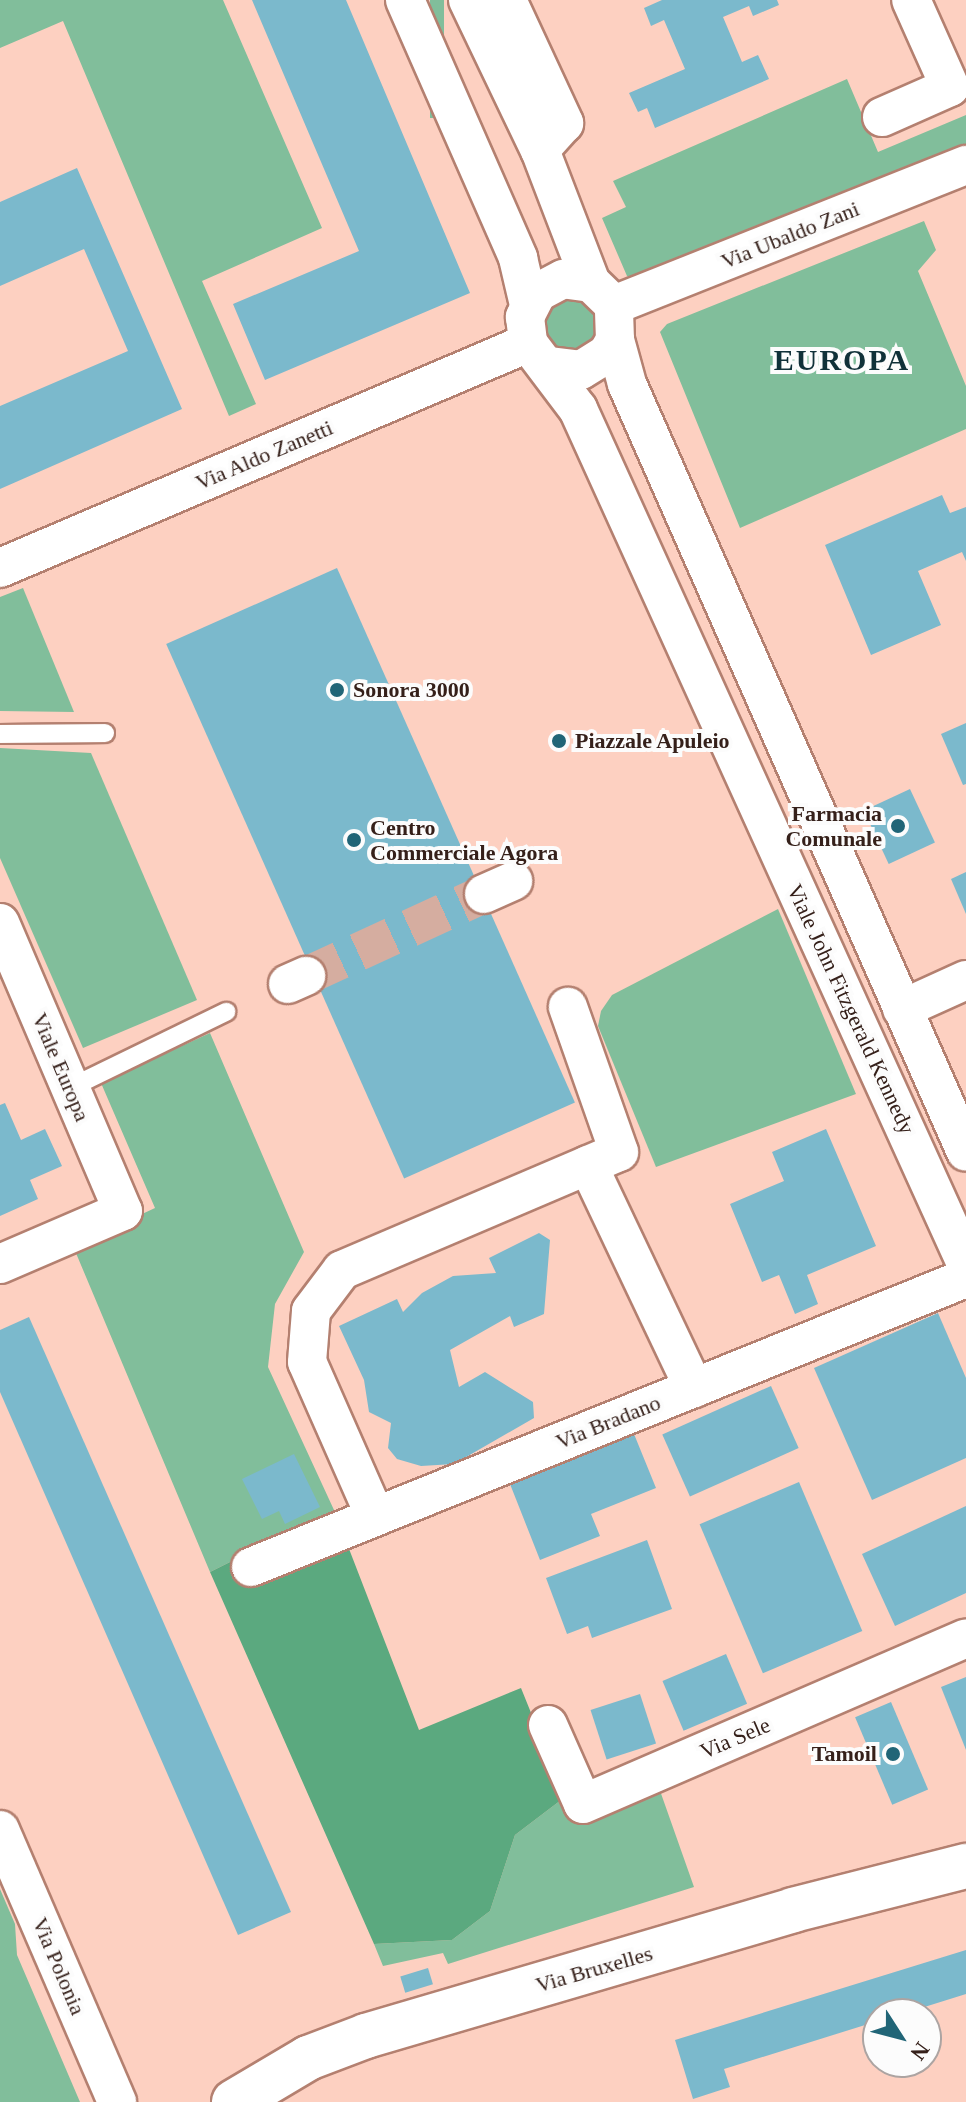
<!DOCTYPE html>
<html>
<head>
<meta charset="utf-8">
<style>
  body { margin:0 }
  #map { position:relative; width:966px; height:2102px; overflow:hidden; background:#fdd0c1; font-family:"Times New Roman",serif }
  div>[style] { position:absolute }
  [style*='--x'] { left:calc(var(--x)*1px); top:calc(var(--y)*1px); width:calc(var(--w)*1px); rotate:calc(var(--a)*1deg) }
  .green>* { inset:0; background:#81be9b; transform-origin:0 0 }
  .round { border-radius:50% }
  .forest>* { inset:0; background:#5ba97f }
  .building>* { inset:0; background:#7bb9cc; transform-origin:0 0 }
  .street-tunnel>* { height:38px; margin-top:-19px; transform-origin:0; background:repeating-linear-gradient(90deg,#d5ada0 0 38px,transparent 0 57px) }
  .roads { filter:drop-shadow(2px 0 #b48070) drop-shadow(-2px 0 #b48070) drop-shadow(0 2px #b48070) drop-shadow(0 -2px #b48070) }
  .lane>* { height:18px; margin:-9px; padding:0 9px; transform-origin:9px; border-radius:9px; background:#fff }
  .street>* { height:38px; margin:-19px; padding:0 19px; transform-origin:19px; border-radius:19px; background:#fff }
  .secondary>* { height:44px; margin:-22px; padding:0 22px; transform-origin:22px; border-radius:22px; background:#fff }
  .dots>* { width:22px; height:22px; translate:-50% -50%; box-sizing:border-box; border:4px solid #fcfcfc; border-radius:50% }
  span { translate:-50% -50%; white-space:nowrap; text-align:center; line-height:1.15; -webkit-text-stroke:8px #fcfcfc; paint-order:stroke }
  .street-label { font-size:22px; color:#35201a }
  .poi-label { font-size:22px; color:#35201a; font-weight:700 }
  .left { translate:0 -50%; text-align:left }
  .right { translate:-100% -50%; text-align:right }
  .district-label { font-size:30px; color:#113139; font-weight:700; letter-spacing:2px }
  .north { position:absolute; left:862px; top:1998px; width:80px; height:80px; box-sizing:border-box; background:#fcfcfc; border:2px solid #aca4a2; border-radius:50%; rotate:126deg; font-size:22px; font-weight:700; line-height:32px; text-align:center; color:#35201a }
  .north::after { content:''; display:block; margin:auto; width:28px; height:36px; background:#216577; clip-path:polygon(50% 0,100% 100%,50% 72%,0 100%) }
</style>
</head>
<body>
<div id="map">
  <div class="green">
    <i style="clip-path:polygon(0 0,223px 0,322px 228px,202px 281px,256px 404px,229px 416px,63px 21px,0 48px)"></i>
    <i style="left:430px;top:0;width:14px;height:118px"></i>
    <i style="clip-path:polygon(847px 79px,878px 152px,966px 115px,966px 145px,636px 279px,627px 276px,602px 218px,626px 207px,613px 181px)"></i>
    <i style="clip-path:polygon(924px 221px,936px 250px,918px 271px,966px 386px,966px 429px,740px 528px,660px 332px,667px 324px)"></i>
    <i class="round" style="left:544px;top:299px;width:52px;height:52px"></i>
    <i style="clip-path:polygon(23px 588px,74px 712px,0 711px,0 597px)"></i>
    <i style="clip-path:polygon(0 748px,91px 753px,197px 1000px,83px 1048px,0 858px)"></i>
    <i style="clip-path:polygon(778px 909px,856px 1094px,656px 1167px,598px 1026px,601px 1011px,612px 995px)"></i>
    <i style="clip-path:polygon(210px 1033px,304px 1252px,275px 1304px,268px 1367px,334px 1510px,210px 1572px,73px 1246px,155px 1208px,101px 1083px)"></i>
    <i style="clip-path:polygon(658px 1785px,694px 1887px,448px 1964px,443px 1953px,383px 1966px,374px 1944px,452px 1940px,490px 1911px,515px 1835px,565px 1797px)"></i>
    <i style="clip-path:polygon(0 1889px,15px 1924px,17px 1955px,80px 2102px,0 2102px)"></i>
  </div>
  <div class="forest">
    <i style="clip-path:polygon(334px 1510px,419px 1730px,521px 1688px,565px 1797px,515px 1835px,490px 1911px,452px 1940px,374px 1944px,210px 1572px)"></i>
  </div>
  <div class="building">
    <i style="clip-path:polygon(252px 0,346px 0,470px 293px,265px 380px,233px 304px,359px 251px)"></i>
    <i style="clip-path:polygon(662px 0,777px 0,779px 5px,753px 16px,749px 6px,723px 17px,742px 62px,758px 55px,769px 79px,655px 128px,647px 108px,638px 112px,629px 93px,685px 69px,664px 20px,651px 26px,644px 8px)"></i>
    <i style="clip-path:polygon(77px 168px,182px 409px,0 489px,0 406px,128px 351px,84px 249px,0 286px,0 202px)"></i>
    <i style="clip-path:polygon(942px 495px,950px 513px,966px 507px,966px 561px,962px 552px,918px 571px,941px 625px,871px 655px,825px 545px)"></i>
    <i style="left:337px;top:568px;width:585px;height:187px;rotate:66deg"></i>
    <i style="clip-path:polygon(966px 723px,966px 784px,963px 785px,941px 734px)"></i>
    <i style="left:910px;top:789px;width:59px;height:51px;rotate:65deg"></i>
    <i style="clip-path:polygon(966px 872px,966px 914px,951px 879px)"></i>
    <i style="clip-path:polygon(5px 1103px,21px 1140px,45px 1129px,62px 1166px,30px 1180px,38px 1199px,0 1216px,0 1105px)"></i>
    <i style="clip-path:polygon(826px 1129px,876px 1246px,807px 1275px,818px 1304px,795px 1314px,779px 1275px,762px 1282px,730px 1204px,784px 1181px,772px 1152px)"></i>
    <i style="clip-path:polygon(539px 1233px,550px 1240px,544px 1314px,514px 1327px,510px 1316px,450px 1350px,459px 1387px,485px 1372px,533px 1402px,534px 1418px,454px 1464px,421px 1466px,397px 1459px,388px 1448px,391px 1423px,369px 1412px,364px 1380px,339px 1326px,397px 1299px,403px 1312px,422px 1293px,453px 1276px,496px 1273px,489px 1258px)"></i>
    <i style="clip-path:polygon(938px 1313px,966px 1378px,966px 1458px,872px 1500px,814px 1368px)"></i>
    <i style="clip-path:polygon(29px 1317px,291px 1912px,238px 1935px,0 1392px,0 1330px)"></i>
    <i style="left:771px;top:1386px;width:68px;height:119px;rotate:66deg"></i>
    <i style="clip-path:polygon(634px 1434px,656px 1488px,591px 1514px,600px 1536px,540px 1560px,510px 1484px)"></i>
    <i style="clip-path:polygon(294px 1454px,320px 1507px,285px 1524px,279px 1511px,262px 1519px,242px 1479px)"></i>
    <i style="left:799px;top:1482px;width:162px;height:108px;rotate:67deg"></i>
    <i style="clip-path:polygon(966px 1506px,966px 1593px,895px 1626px,862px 1554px)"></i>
    <i style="clip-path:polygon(647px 1540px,672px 1609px,592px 1638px,588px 1626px,567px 1634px,546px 1578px)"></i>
    <i style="left:726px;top:1654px;width:54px;height:69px;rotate:67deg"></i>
    <i style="clip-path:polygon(966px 1677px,966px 1750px,941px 1687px)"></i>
    <i style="left:640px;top:1694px;width:52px;height:52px;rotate:72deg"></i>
    <i style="left:891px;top:1702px;width:95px;height:39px;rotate:67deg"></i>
    <i style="clip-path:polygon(966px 1950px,966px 1994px,902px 2014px,878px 2014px,878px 2021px,724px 2069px,730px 2087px,693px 2099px,675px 2040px)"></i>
    <i style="left:428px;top:1968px;width:17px;height:29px;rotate:73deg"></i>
  </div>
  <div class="street-tunnel">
    <i style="--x:306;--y:976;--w:196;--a:-24.7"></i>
  </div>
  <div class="roads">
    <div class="lane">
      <i style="--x:0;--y:734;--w:105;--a:-0.5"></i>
      <i style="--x:70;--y:1088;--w:174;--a:-26"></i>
    </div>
    <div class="street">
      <i style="--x:405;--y:0;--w:282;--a:66.3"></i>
      <i style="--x:518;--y:258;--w:48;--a:76.8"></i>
      <i style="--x:468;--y:0;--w:166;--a:64.4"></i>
      <i style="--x:540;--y:150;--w:142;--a:69"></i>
      <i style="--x:507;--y:0;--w:136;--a:65.1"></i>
      <i style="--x:564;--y:123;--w:36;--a:132"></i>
      <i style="--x:882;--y:117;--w:74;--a:-23.8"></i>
      <i style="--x:950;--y:87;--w:95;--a:-114.1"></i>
      <i style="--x:614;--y:305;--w:379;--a:-21.7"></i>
      <i style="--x:615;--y:340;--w:46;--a:74.7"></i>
      <i style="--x:627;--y:384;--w:839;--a:66.18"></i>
      <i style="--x:550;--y:366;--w:31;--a:7"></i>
      <i style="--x:581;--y:370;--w:31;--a:-32"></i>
      <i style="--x:607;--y:354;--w:16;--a:-60"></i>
      <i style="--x:615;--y:340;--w:35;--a:-92"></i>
      <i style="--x:614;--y:305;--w:32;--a:-136"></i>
      <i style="--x:591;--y:283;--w:28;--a:-172"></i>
      <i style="--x:563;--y:279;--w:30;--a:152"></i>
      <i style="--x:537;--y:293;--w:27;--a:117"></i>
      <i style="--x:525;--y:317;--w:26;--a:83"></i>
      <i style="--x:528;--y:343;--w:83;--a:52.9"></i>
      <i style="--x:578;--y:409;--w:938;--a:65.57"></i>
      <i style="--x:0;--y:568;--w:574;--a:-23.08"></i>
      <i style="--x:484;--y:894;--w:32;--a:-24"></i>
      <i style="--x:0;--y:923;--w:313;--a:66.9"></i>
      <i style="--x:123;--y:1211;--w:134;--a:156.7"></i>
      <i style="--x:288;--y:984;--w:20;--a:-24"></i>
      <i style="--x:902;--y:1009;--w:70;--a:-24.4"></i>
      <i style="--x:588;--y:1165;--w:247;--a:64.6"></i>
      <i style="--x:375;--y:1516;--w:168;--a:-113.8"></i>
      <i style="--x:307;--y:1362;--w:51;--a:-85.5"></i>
      <i style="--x:311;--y:1311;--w:51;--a:-52.9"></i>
      <i style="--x:342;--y:1270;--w:301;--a:-23.1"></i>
      <i style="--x:619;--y:1152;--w:154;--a:-109.4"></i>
      <i style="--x:251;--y:1567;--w:771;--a:-22.01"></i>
      <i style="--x:548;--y:1725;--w:86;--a:66.1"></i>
      <i style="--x:583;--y:1804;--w:417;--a:-23.4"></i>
      <i style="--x:0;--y:1830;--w:296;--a:66.7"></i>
    </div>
    <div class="secondary">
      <i style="--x:234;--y:2102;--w:86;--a:-30.7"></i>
      <i style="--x:308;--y:2058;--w:62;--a:-20.8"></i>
      <i style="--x:366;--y:2036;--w:445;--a:-16.4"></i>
      <i style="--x:793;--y:1910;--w:179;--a:-14.3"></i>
    </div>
  </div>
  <div class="dots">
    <i style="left:337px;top:690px;background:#216577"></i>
    <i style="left:559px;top:741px;background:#216577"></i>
    <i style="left:898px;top:826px;background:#216577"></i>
    <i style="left:354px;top:840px;background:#216577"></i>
    <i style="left:893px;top:1754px;background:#216577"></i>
  </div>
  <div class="street-label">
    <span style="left:790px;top:235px;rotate:-22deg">Via Ubaldo Zani</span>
    <span style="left:264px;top:455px;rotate:-23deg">Via Aldo Zanetti</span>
    <span style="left:851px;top:1009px;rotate:65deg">Viale John Fitzgerald Kennedy</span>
    <span style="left:61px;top:1067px;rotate:67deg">Viale Europa</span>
    <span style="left:608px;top:1422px;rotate:-22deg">Via Bradano</span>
    <span style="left:735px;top:1738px;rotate:-23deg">Via Sele</span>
    <span style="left:59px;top:1966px;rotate:67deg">Via Polonia</span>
    <span style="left:594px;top:1969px;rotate:-16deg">Via Bruxelles</span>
  </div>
  <div class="poi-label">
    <span class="left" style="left:353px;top:690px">Sonora 3000</span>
    <span class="left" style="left:575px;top:741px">Piazzale Apuleio</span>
    <span class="right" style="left:882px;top:826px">Farmacia<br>Comunale</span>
    <span class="left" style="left:370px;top:840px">Centro<br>Commerciale Agora</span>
    <span class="right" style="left:877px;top:1754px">Tamoil</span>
  </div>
  <div class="district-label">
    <span style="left:842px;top:360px">EUROPA</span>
  </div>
  <div class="north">N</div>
</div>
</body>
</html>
